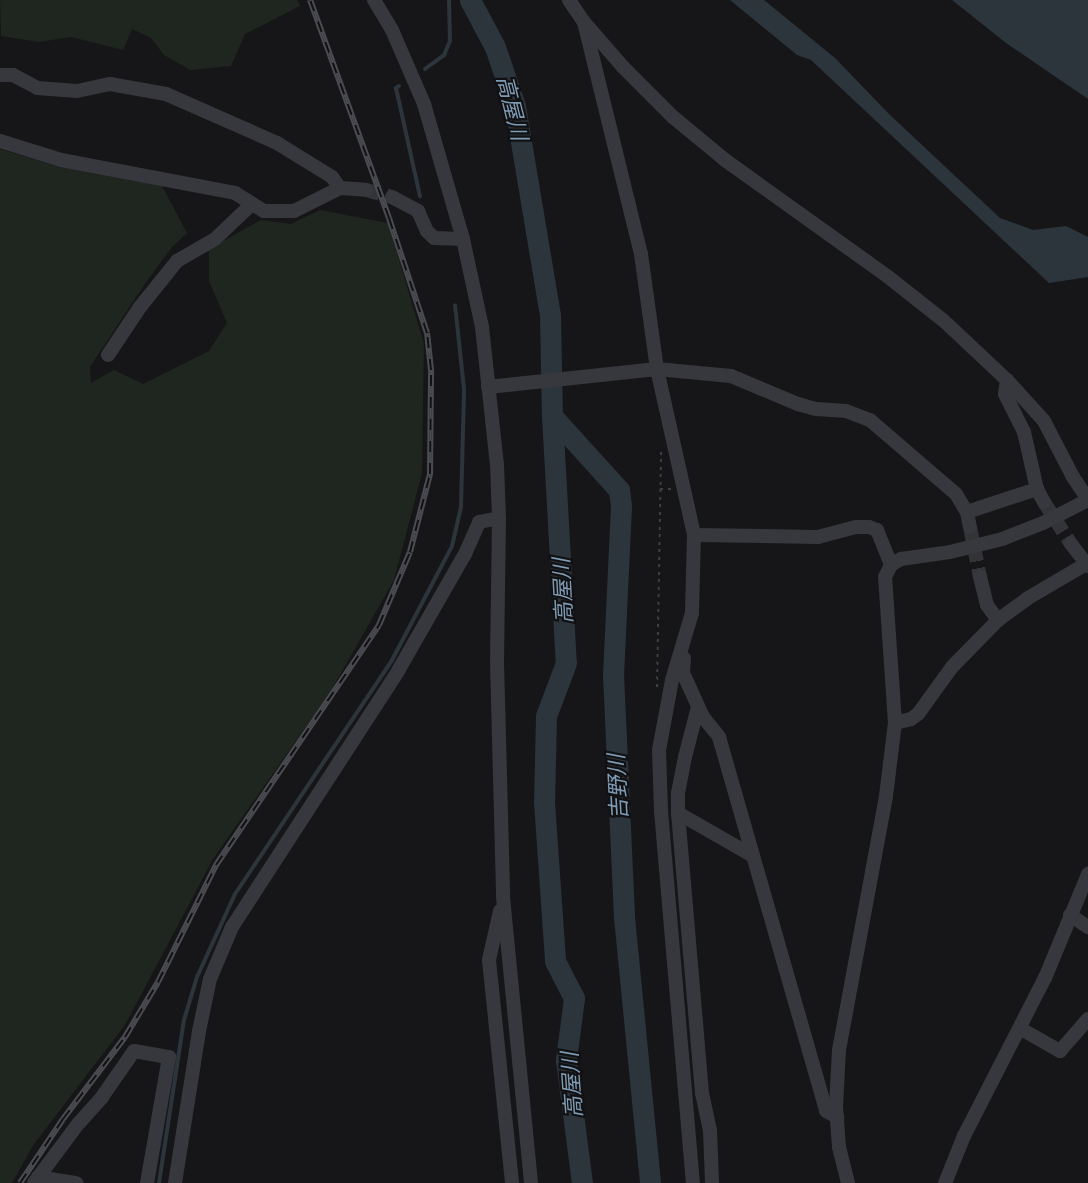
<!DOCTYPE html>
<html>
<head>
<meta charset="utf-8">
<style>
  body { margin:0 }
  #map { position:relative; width:1088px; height:1183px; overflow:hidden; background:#161618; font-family:"Fira Sans Condensed","Noto Sans JP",sans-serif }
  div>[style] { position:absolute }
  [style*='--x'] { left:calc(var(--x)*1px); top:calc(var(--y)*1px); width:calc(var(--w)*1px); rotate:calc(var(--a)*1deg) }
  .green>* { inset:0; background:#1e261f }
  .water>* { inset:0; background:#2c353c }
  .stream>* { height:4px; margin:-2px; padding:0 2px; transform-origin:2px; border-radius:2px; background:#2c353c }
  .river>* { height:21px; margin:-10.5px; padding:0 10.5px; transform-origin:10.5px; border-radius:10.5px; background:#2c353c }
  .minor-tunnel>* { height:14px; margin-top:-7px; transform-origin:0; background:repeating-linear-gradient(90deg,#333438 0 14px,transparent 0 21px) }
  .path>* { height:2px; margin-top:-1px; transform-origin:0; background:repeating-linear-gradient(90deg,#3d3f44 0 3px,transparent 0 7.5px) }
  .minor>* { height:14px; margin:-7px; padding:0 7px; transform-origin:7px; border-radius:7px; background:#37383d }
  .rail>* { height:6px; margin-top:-3px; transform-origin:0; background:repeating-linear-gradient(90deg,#111113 0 11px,#4a4c52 0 22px); box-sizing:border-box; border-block:2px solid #4a4c52 }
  span { translate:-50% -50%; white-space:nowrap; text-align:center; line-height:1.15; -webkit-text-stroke:4.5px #111113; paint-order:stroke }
  .water-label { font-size:22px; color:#7f9bb3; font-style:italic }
</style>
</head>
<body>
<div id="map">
  <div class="green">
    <i style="clip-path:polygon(0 0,297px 0,300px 6px,245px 34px,231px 66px,190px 70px,164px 55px,151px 38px,132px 29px,123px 50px,71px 37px,39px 42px,1px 36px)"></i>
    <i style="clip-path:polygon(0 149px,59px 167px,162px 186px,187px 233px,172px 247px,144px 285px,90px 367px,91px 383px,114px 370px,143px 384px,209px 351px,227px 323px,209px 281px,209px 249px,261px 220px,291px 224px,320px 210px,388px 223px,424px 344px,422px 473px,394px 580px,329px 694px,213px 859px,125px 1025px,34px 1144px,12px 1183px,0 1183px)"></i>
  </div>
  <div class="water">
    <i style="clip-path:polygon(730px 0,764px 0,835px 58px,889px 114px,1000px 218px,1033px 230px,1066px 226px,1088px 237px,1088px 277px,1049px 283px,811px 60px,797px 55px)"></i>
    <i style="clip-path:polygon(952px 0,1088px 0,1088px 99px,1006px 43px)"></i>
  </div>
  <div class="stream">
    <i style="--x:425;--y:69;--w:24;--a:-36"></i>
    <i style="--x:444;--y:55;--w:15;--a:-67"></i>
    <i style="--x:450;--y:41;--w:41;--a:-91.4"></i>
    <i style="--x:399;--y:86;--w:4;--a:146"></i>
    <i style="--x:396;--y:88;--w:111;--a:77.5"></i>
    <i style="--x:159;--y:1183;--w:165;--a:-81.3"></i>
    <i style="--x:184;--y:1020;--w:45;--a:-73.2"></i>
    <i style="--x:197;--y:977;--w:91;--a:-65.4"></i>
    <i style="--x:235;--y:894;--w:282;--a:-56.1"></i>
    <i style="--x:392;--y:660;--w:129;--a:-62.2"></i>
    <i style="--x:452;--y:546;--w:40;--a:-77"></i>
    <i style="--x:461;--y:507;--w:118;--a:-88.5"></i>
    <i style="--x:464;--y:389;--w:84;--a:-96.1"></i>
  </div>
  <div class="river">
    <i style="--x:470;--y:0;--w:53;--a:62"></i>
    <i style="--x:495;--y:47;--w:62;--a:71.3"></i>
    <i style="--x:515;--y:106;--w:212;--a:80.5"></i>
    <i style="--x:550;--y:315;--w:101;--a:88.9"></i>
    <i style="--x:552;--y:416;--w:247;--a:86.8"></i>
    <i style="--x:566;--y:663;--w:57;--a:110.7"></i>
    <i style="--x:546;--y:716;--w:86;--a:91.3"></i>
    <i style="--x:544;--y:802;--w:159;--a:86"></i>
    <i style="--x:555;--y:961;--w:42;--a:62.8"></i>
    <i style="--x:574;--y:998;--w:63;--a:97.4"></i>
    <i style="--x:566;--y:1060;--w:124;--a:82.6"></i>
    <i style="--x:552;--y:416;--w:100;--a:47.8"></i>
    <i style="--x:619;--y:490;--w:16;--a:83"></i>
    <i style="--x:621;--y:506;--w:168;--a:92.7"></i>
    <i style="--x:613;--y:674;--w:243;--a:87.4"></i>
    <i style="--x:624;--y:917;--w:267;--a:84.4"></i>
  </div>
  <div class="minor-tunnel">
    <i style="--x:366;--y:190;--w:27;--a:15"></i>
    <i style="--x:1044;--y:502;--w:50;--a:57.3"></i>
    <i style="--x:970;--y:527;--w:51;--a:78.7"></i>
  </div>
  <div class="path">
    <i style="--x:660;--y:489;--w:12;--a:0"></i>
    <i style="--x:657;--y:687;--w:237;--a:-89"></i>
  </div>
  <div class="minor">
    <i style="--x:374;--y:0;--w:35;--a:59"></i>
    <i style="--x:392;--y:30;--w:81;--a:66.6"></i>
    <i style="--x:424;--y:104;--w:141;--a:73.9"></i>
    <i style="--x:463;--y:239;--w:90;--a:77.8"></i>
    <i style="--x:482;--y:327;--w:138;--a:83.8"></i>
    <i style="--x:497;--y:464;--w:54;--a:87.9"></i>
    <i style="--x:499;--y:518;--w:144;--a:90.8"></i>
    <i style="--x:497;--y:662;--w:235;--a:88.5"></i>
    <i style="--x:503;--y:897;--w:287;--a:84.4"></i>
    <i style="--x:569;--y:0;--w:27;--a:56"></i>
    <i style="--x:584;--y:22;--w:60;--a:49.1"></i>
    <i style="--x:623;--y:67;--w:71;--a:45"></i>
    <i style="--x:673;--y:117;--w:67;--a:39.6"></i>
    <i style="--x:725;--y:160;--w:199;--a:35.6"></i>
    <i style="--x:887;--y:276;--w:71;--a:38.2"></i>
    <i style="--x:943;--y:320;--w:88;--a:43.2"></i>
    <i style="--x:1007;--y:380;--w:55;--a:47.9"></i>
    <i style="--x:1044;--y:421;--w:63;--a:62.6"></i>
    <i style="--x:1073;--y:477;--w:27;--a:56"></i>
    <i style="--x:584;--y:22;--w:239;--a:76.2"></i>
    <i style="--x:641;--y:254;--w:116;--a:82.1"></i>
    <i style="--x:657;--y:369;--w:170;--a:77.4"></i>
    <i style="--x:694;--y:535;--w:78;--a:91.5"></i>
    <i style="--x:692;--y:613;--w:70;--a:106.6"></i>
    <i style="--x:672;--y:680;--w:71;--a:100.5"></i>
    <i style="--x:659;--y:750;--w:61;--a:88.1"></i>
    <i style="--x:661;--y:811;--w:373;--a:85.1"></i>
    <i style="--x:0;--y:75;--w:13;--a:0"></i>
    <i style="--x:13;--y:75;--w:27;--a:28"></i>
    <i style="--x:37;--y:88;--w:40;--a:4.3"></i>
    <i style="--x:77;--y:91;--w:34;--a:-12"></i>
    <i style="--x:110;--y:84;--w:57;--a:10.1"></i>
    <i style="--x:166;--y:94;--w:121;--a:23.8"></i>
    <i style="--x:277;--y:143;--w:65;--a:31.7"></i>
    <i style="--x:332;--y:177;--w:14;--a:54"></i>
    <i style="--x:0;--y:141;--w:64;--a:17.3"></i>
    <i style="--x:61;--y:160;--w:177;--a:10.7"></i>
    <i style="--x:235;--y:193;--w:34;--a:32"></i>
    <i style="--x:264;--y:211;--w:30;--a:0"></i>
    <i style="--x:294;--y:211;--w:51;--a:-26.6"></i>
    <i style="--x:340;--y:188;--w:26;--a:4"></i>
    <i style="--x:392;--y:197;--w:30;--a:28"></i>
    <i style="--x:418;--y:211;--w:22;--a:66"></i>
    <i style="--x:427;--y:231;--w:10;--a:45"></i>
    <i style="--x:434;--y:238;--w:29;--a:2"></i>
    <i style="--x:108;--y:355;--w:58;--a:-56.3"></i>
    <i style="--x:140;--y:307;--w:59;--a:-51.2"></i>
    <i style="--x:177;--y:261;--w:44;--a:-30.1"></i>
    <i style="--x:215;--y:239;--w:51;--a:-43.4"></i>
    <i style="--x:1007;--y:380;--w:14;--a:98"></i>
    <i style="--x:1005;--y:394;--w:42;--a:63.4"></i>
    <i style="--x:1024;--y:432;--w:58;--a:77.2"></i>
    <i style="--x:1037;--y:489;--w:15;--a:62"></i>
    <i style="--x:488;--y:387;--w:170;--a:-6.1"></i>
    <i style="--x:657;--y:369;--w:74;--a:5.4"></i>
    <i style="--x:731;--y:376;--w:73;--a:22.7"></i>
    <i style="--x:798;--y:404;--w:19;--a:16"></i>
    <i style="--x:816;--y:409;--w:30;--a:4"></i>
    <i style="--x:846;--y:411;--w:26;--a:21"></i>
    <i style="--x:870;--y:420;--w:113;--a:40.7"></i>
    <i style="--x:956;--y:494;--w:21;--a:59"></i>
    <i style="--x:967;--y:512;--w:15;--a:79"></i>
    <i style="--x:967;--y:512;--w:74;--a:-18.2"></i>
    <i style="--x:694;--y:535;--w:124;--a:0.9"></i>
    <i style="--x:818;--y:537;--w:39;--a:-15"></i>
    <i style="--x:856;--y:527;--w:13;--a:0"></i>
    <i style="--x:869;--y:527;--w:9;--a:21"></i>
    <i style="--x:877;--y:530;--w:38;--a:68"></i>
    <i style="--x:1071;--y:544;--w:28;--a:52"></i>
    <i style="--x:980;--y:577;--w:29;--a:76"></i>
    <i style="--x:987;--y:605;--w:19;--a:54"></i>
    <i style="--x:684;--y:658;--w:15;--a:94"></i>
    <i style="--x:683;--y:673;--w:48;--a:65.6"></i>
    <i style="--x:703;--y:717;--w:26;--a:51"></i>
    <i style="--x:719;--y:737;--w:389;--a:74"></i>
    <i style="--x:826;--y:1111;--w:13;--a:29"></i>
    <i style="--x:698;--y:707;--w:52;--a:104.6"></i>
    <i style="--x:685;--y:757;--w:37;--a:101"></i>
    <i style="--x:678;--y:793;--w:20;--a:90"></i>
    <i style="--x:678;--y:813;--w:281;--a:85.1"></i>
    <i style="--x:702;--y:1093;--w:38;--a:78"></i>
    <i style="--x:710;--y:1130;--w:53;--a:87.8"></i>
    <i style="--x:895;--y:723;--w:16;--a:-14"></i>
    <i style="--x:911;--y:719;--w:9;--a:-36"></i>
    <i style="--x:918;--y:714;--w:58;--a:-54.1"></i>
    <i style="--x:952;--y:667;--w:66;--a:-45.6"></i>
    <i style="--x:998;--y:620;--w:37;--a:-36"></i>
    <i style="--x:1028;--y:598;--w:67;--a:-30.4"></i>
    <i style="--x:678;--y:813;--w:86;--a:29.8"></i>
    <i style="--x:500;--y:911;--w:50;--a:102.7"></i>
    <i style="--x:489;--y:960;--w:224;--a:84.1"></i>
    <i style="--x:1070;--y:915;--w:22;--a:34"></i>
    <i style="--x:1021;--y:1029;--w:45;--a:29.4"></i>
    <i style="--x:1060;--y:1051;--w:43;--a:-48.8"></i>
    <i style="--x:38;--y:1177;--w:39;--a:9"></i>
    <i style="--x:34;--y:1183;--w:74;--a:-53.3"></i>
    <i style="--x:78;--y:1124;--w:36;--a:-48"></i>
    <i style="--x:102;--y:1097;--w:56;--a:-55.2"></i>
    <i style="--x:134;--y:1051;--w:36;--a:10"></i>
    <i style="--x:169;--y:1057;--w:128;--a:99.9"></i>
    <i style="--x:175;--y:1183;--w:154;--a:-81"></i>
    <i style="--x:199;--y:1031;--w:53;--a:-78.1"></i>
    <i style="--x:210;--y:979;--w:56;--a:-67.1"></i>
    <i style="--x:232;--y:927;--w:305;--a:-57"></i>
    <i style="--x:398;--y:671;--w:135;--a:-60.2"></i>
    <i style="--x:465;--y:554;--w:35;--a:-66"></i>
    <i style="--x:479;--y:522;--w:20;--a:-11"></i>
    <i style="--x:848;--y:1183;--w:37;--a:-104"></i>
    <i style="--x:839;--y:1147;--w:40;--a:-94.3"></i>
    <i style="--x:836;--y:1107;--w:57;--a:-87"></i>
    <i style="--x:839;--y:1050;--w:258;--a:-79.5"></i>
    <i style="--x:886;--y:796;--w:74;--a:-83"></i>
    <i style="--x:895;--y:723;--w:146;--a:-93.9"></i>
    <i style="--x:885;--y:577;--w:13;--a:-63"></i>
    <i style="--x:891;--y:565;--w:12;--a:-31"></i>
    <i style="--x:901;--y:559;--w:49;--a:-8.1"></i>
    <i style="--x:950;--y:552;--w:54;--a:-14"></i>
    <i style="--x:1002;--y:539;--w:44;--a:-21.3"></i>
    <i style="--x:1043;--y:523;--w:51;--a:-27.1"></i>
    <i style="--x:945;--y:1183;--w:51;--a:-68"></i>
    <i style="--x:964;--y:1136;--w:178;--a:-62.9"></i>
    <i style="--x:1045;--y:978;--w:113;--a:-67.5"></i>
  </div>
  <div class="rail">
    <i style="--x:20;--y:1183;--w:77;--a:-56.1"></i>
    <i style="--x:63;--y:1119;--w:103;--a:-52.9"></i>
    <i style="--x:125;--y:1037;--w:64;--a:-59"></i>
    <i style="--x:158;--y:982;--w:131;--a:-63.6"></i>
    <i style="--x:216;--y:865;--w:290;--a:-55.8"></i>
    <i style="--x:379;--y:625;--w:79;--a:-67"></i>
    <i style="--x:410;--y:552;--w:81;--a:-75.6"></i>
    <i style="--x:430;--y:474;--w:104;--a:-89.4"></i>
    <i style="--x:431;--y:370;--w:37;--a:-96"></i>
    <i style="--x:427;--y:333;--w:121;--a:-108.3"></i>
    <i style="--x:389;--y:218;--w:232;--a:-109.9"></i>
  </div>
  <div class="water-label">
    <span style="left:512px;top:108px;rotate:76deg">高屋川</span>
    <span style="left:563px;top:591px;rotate:-93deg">高屋川</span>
    <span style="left:618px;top:787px;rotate:-93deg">吉野川</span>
    <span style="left:572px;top:1085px;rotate:-94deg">高屋川</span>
  </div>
</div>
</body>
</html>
